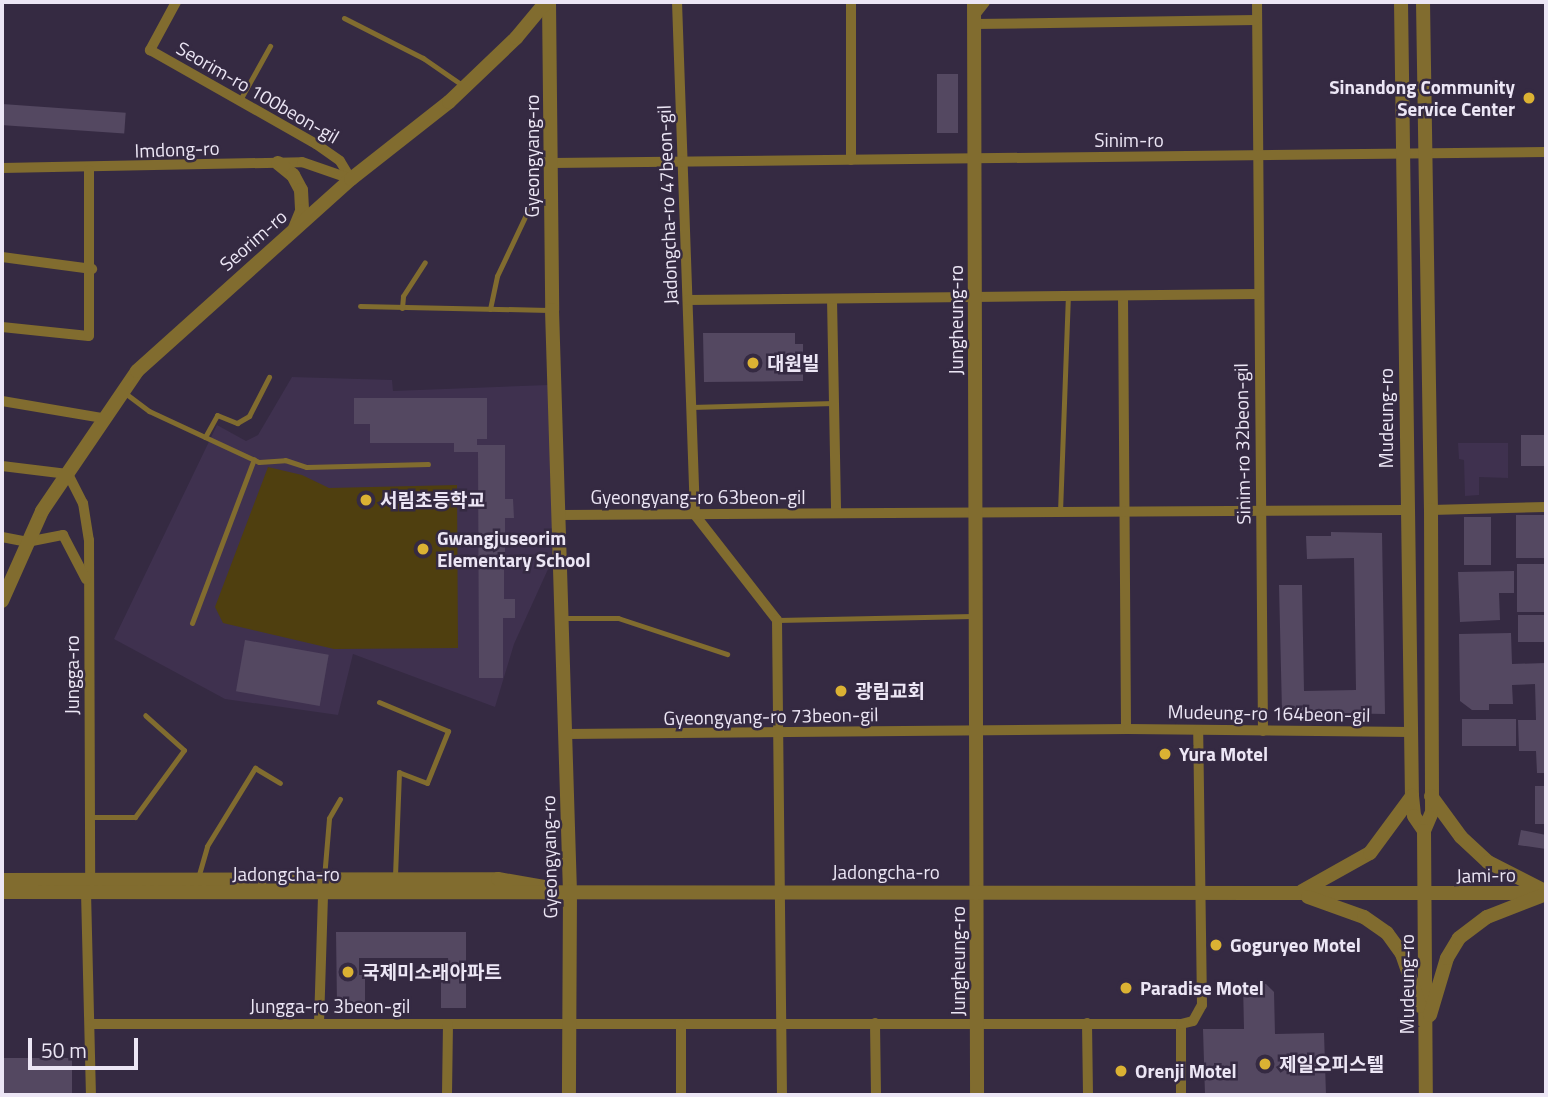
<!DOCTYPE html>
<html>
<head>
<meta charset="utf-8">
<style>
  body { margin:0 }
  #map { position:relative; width:1548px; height:1097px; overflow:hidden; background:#352a42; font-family:"Titillium Web","Noto Sans KR",sans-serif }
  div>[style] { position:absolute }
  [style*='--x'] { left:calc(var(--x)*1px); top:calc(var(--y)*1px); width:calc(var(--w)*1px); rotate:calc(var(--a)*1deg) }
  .built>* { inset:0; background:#3f314f }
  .green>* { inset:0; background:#4f3f0f }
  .building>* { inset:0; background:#544861; transform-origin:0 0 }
  .service>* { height:5px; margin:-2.5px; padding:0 2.5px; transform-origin:2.5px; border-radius:2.5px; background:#816c2f }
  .minor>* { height:10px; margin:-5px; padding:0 5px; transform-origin:5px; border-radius:5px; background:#816c2f }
  .tertiary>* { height:14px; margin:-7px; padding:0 7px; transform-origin:7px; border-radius:7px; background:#816c2f }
  .dots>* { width:19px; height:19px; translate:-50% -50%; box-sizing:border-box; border:4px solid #352a42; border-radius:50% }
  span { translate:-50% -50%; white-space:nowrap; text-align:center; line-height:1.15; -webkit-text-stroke:5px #352a42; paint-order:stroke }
  .poi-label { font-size:19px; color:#ece6f5; font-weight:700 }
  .right { translate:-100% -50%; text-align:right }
  .left { translate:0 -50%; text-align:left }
  .street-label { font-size:19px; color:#ece6f5 }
  .frame { position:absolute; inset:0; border:4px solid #ece6f5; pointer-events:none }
  .scale { position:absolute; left:28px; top:1038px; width:110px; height:32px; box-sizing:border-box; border:4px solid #ece6f5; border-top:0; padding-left:9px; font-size:21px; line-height:24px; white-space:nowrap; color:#ece6f5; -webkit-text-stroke:5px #352a42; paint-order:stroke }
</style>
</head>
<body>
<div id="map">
  <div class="built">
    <i style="clip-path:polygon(292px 377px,392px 380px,393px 391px,548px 385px,554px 556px,514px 644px,495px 707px,353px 654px,338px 715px,225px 699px,114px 639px,217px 425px,246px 441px,258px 435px)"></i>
    <i style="clip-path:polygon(1458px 443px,1508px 443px,1508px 478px,1479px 477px,1479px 495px,1465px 496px,1464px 460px,1459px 459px)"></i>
  </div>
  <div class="green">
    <i style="clip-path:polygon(268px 467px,302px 475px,329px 488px,457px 485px,458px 648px,334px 649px,223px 623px,215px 607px)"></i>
  </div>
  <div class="building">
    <i style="left:937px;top:74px;width:21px;height:59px"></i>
    <i style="left:2px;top:104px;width:124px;height:21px;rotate:4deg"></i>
    <i style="clip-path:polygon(703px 333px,795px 333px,795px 344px,803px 344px,803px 381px,704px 382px)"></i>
    <i style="clip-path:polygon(354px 398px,487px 398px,487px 439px,477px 439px,477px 445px,505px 445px,505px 499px,513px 499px,514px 518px,505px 518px,505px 556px,518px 556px,519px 568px,504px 568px,504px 599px,515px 599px,515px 618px,503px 618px,503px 678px,479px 678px,478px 452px,454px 452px,454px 443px,370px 443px,370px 424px,354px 424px)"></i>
    <i style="left:1521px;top:435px;width:25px;height:31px"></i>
    <i style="left:1516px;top:515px;width:30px;height:43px"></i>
    <i style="left:1464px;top:517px;width:27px;height:48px"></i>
    <i style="clip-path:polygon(1331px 532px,1382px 533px,1385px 714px,1282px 712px,1279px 585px,1302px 585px,1304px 691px,1356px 690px,1354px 558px,1307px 559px,1306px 536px,1331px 536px)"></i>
    <i style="left:1546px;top:564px;width:48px;height:29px;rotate:90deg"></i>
    <i style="clip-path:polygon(1514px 571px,1514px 593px,1499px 593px,1500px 620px,1460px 622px,1458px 572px)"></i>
    <i style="left:1518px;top:615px;width:28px;height:27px"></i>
    <i style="clip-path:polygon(1511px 633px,1512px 664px,1546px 663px,1546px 773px,1537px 773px,1536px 751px,1519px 751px,1518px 720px,1536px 720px,1535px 684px,1512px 685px,1513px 704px,1489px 704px,1489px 710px,1472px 710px,1460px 701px,1459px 634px)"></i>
    <i style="left:245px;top:640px;width:85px;height:52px;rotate:10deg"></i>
    <i style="left:1462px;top:719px;width:54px;height:27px"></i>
    <i style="left:1535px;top:786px;width:11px;height:38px"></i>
    <i style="clip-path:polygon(1521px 830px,1546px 835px,1546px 849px,1518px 845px)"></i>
    <i style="clip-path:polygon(336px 932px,466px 932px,466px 1008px,441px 1008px,441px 976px,449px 970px,448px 958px,359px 958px,359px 975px,365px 975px,365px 1005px,337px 1005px)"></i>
    <i style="clip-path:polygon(1243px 984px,1266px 984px,1274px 992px,1275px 1034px,1324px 1033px,1326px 1095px,1205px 1095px,1203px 1029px,1244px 1029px)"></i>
    <i style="left:72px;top:1058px;width:37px;height:69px;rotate:90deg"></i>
  </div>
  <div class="service">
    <i style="--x:344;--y:18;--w:89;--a:26.9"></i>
    <i style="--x:423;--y:58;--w:51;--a:34.6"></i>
    <i style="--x:240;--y:100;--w:62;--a:-60.9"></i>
    <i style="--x:360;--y:306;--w:189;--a:1.2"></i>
    <i style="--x:402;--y:308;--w:12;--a:-85"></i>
    <i style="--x:403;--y:296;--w:40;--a:-57.1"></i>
    <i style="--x:490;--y:309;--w:34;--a:-78"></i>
    <i style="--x:497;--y:276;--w:80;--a:-64.7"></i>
    <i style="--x:125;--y:393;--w:30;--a:37"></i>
    <i style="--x:149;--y:411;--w:121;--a:24.9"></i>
    <i style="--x:259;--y:462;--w:26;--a:-4"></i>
    <i style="--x:285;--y:460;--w:22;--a:18"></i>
    <i style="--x:306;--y:467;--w:122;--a:-1.4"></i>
    <i style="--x:691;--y:407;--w:143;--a:-1.6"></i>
    <i style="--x:205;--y:437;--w:25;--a:-61"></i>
    <i style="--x:217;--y:415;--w:22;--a:22"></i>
    <i style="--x:237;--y:423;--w:14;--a:-30"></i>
    <i style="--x:249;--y:416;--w:44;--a:-62.9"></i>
    <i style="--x:1060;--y:512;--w:216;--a:-87.9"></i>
    <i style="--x:563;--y:618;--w:55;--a:0"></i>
    <i style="--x:618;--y:618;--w:115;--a:18.3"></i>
    <i style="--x:777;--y:620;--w:196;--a:-1.2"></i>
    <i style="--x:192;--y:623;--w:175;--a:-69.3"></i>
    <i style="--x:379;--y:702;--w:75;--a:22.8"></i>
    <i style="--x:448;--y:731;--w:56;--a:112"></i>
    <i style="--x:427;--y:783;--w:30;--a:-159"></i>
    <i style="--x:399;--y:772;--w:106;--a:92.2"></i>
    <i style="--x:90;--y:817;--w:45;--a:0"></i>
    <i style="--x:135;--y:817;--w:83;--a:-53.8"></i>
    <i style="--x:184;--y:750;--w:52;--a:-138.1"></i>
    <i style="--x:198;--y:878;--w:33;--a:-74"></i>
    <i style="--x:207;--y:846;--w:92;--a:-58.4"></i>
    <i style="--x:255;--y:768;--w:29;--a:31"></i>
    <i style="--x:324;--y:878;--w:60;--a:-85.2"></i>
    <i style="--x:329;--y:818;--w:22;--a:-60"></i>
  </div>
  <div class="minor">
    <i style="--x:176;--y:2;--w:55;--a:118.4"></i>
    <i style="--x:150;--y:50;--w:191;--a:29.5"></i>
    <i style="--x:316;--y:144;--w:29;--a:35"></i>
    <i style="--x:340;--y:161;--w:21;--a:59"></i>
    <i style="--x:677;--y:2;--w:513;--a:87.99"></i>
    <i style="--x:695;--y:515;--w:133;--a:52"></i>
    <i style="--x:777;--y:620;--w:475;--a:89.4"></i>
    <i style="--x:1257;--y:2;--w:729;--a:89.53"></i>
    <i style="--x:975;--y:15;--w:16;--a:-52"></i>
    <i style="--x:974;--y:24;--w:282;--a:-0.8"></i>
    <i style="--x:851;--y:160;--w:158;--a:-90"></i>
    <i style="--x:551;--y:163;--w:995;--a:-0.63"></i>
    <i style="--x:2;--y:168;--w:300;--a:-1.1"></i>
    <i style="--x:302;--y:162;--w:52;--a:19.1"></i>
    <i style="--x:2;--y:257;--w:91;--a:7.6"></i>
    <i style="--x:1123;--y:296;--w:433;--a:89.6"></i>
    <i style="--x:832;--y:299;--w:214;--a:88.9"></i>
    <i style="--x:688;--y:300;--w:570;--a:-0.6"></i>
    <i style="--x:2;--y:327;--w:87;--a:5.9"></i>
    <i style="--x:89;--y:336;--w:166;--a:-90"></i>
    <i style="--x:2;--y:401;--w:101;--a:9.6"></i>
    <i style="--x:2;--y:466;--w:66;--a:6.9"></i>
    <i style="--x:68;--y:474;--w:33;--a:63"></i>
    <i style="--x:83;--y:503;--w:37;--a:81"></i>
    <i style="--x:89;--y:540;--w:339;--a:89.8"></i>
    <i style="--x:1431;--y:510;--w:115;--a:-1.5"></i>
    <i style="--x:560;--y:515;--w:845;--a:-0.34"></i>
    <i style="--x:2;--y:537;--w:25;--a:11"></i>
    <i style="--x:27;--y:542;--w:37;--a:-11"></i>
    <i style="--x:63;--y:535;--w:50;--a:62.4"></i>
    <i style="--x:566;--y:734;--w:562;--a:-0.51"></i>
    <i style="--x:1128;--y:729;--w:283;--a:0.6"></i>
    <i style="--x:86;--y:892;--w:203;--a:88.6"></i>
    <i style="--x:319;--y:1023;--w:129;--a:-88.2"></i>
    <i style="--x:875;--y:1023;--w:72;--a:89.2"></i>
    <i style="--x:1087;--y:1023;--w:72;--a:89.2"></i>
    <i style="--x:91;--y:1024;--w:1090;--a:0"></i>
    <i style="--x:447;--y:1095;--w:71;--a:-89.2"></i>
    <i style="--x:681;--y:1095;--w:71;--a:-90"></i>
    <i style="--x:1181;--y:1095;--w:71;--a:-90"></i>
    <i style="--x:1181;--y:1024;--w:12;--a:-14"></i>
    <i style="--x:1193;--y:1021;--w:18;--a:-61"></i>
    <i style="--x:1202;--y:1005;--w:275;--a:-90.8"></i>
  </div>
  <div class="tertiary">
    <i style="--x:549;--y:2;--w:308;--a:89.4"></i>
    <i style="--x:552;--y:310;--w:581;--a:88.23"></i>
    <i style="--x:570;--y:891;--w:204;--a:90.3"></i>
    <i style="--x:974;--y:2;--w:1093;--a:89.84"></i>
    <i style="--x:1401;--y:2;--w:794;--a:89.21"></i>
    <i style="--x:1412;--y:796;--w:20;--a:84"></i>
    <i style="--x:1414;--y:816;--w:18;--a:56"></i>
    <i style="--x:1423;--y:2;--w:508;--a:89.1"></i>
    <i style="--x:1431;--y:510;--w:302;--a:89.8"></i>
    <i style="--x:1432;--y:812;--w:21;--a:113"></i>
    <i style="--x:1424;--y:831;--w:264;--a:89.6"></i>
    <i style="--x:278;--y:163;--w:19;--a:39"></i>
    <i style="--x:293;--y:175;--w:17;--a:62"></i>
    <i style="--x:301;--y:190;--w:21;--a:87"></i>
    <i style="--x:302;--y:211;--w:18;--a:112"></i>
    <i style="--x:2;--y:601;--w:98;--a:-66"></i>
    <i style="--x:42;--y:511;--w:169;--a:-55.8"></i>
    <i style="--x:137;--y:371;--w:288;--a:-41.9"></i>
    <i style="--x:351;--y:179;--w:125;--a:-38.2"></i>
    <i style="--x:449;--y:102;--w:93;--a:-43.7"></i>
    <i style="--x:516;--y:38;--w:47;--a:-50.2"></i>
    <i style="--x:1431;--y:796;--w:51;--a:53.8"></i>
    <i style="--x:1461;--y:837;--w:37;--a:43"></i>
    <i style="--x:1488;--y:862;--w:64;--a:27"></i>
    <i style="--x:2;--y:880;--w:496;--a:-0.1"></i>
    <i style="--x:498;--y:879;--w:48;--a:9.7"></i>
    <i style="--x:1302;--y:891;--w:78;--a:-29.2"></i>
    <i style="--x:1370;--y:853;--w:71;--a:-53.6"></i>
    <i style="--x:2;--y:892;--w:1544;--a:0.04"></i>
    <i style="--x:1308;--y:897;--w:59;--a:19.7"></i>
    <i style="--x:1364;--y:917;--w:28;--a:35"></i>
    <i style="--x:1387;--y:933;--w:26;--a:54"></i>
    <i style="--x:1402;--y:954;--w:55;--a:70.9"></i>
    <i style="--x:1430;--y:1015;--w:59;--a:-73.4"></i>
    <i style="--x:1447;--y:958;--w:23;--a:-59"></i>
    <i style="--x:1459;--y:938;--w:35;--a:-37"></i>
    <i style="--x:1487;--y:917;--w:58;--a:-21.3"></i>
  </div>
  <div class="dots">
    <i style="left:1529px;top:98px;background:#dbb233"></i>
    <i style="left:753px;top:363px;background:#dbb233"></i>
    <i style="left:366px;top:500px;background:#dbb233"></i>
    <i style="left:423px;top:549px;background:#dbb233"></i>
    <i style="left:841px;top:691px;background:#dbb233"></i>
    <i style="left:1165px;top:754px;background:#dbb233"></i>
    <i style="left:1216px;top:945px;background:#dbb233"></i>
    <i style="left:348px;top:972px;background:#dbb233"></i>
    <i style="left:1126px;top:988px;background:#dbb233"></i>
    <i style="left:1265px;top:1064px;background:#dbb233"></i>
    <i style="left:1121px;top:1071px;background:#dbb233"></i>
  </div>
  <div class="poi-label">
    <span class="right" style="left:1515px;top:98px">Sinandong Community<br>Service Center</span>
    <span class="left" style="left:767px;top:363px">대원빌</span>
    <span class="left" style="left:380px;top:500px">서림초등학교</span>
    <span class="left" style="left:437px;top:549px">Gwangjuseorim<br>Elementary School</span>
    <span class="left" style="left:855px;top:691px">광림교회</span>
    <span class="left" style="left:1179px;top:754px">Yura Motel</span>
    <span class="left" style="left:1230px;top:945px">Goguryeo Motel</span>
    <span class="left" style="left:362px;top:972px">국제미소래아파트</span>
    <span class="left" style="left:1140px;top:988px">Paradise Motel</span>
    <span class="left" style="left:1279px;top:1064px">제일오피스텔</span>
    <span class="left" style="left:1135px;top:1071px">Orenji Motel</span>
  </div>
  <div class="street-label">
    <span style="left:258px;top:92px;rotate:30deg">Seorim-ro 100beon-gil</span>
    <span style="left:1129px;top:140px">Sinim-ro</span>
    <span style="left:177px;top:149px;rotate:-2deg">Imdong-ro</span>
    <span style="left:532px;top:156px;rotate:-90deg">Gyeongyang-ro</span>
    <span style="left:667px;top:205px;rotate:-92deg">Jadongcha-ro 47beon-gil</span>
    <span style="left:253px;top:240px;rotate:-41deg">Seorim-ro</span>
    <span style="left:956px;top:320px;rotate:-90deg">Jungheung-ro</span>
    <span style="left:1386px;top:418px;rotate:-90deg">Mudeung-ro</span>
    <span style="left:1242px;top:444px;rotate:-91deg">Sinim-ro 32beon-gil</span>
    <span style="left:698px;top:497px">Gyeongyang-ro 63beon-gil</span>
    <span style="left:72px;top:675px;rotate:-90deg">Jungga-ro</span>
    <span style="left:1269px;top:713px;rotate:1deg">Mudeung-ro 164beon-gil</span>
    <span style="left:771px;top:716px;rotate:-1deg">Gyeongyang-ro 73beon-gil</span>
    <span style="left:549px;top:857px;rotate:-91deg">Gyeongyang-ro</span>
    <span style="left:886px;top:872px">Jadongcha-ro</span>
    <span style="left:286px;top:874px">Jadongcha-ro</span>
    <span style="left:1486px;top:875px;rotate:-1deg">Jami-ro</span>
    <span style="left:958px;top:961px;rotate:-90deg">Jungheung-ro</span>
    <span style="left:1407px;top:984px;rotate:-90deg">Mudeung-ro</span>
    <span style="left:330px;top:1006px">Jungga-ro 3beon-gil</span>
  </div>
  <div class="frame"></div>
  <div class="scale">50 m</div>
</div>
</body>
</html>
